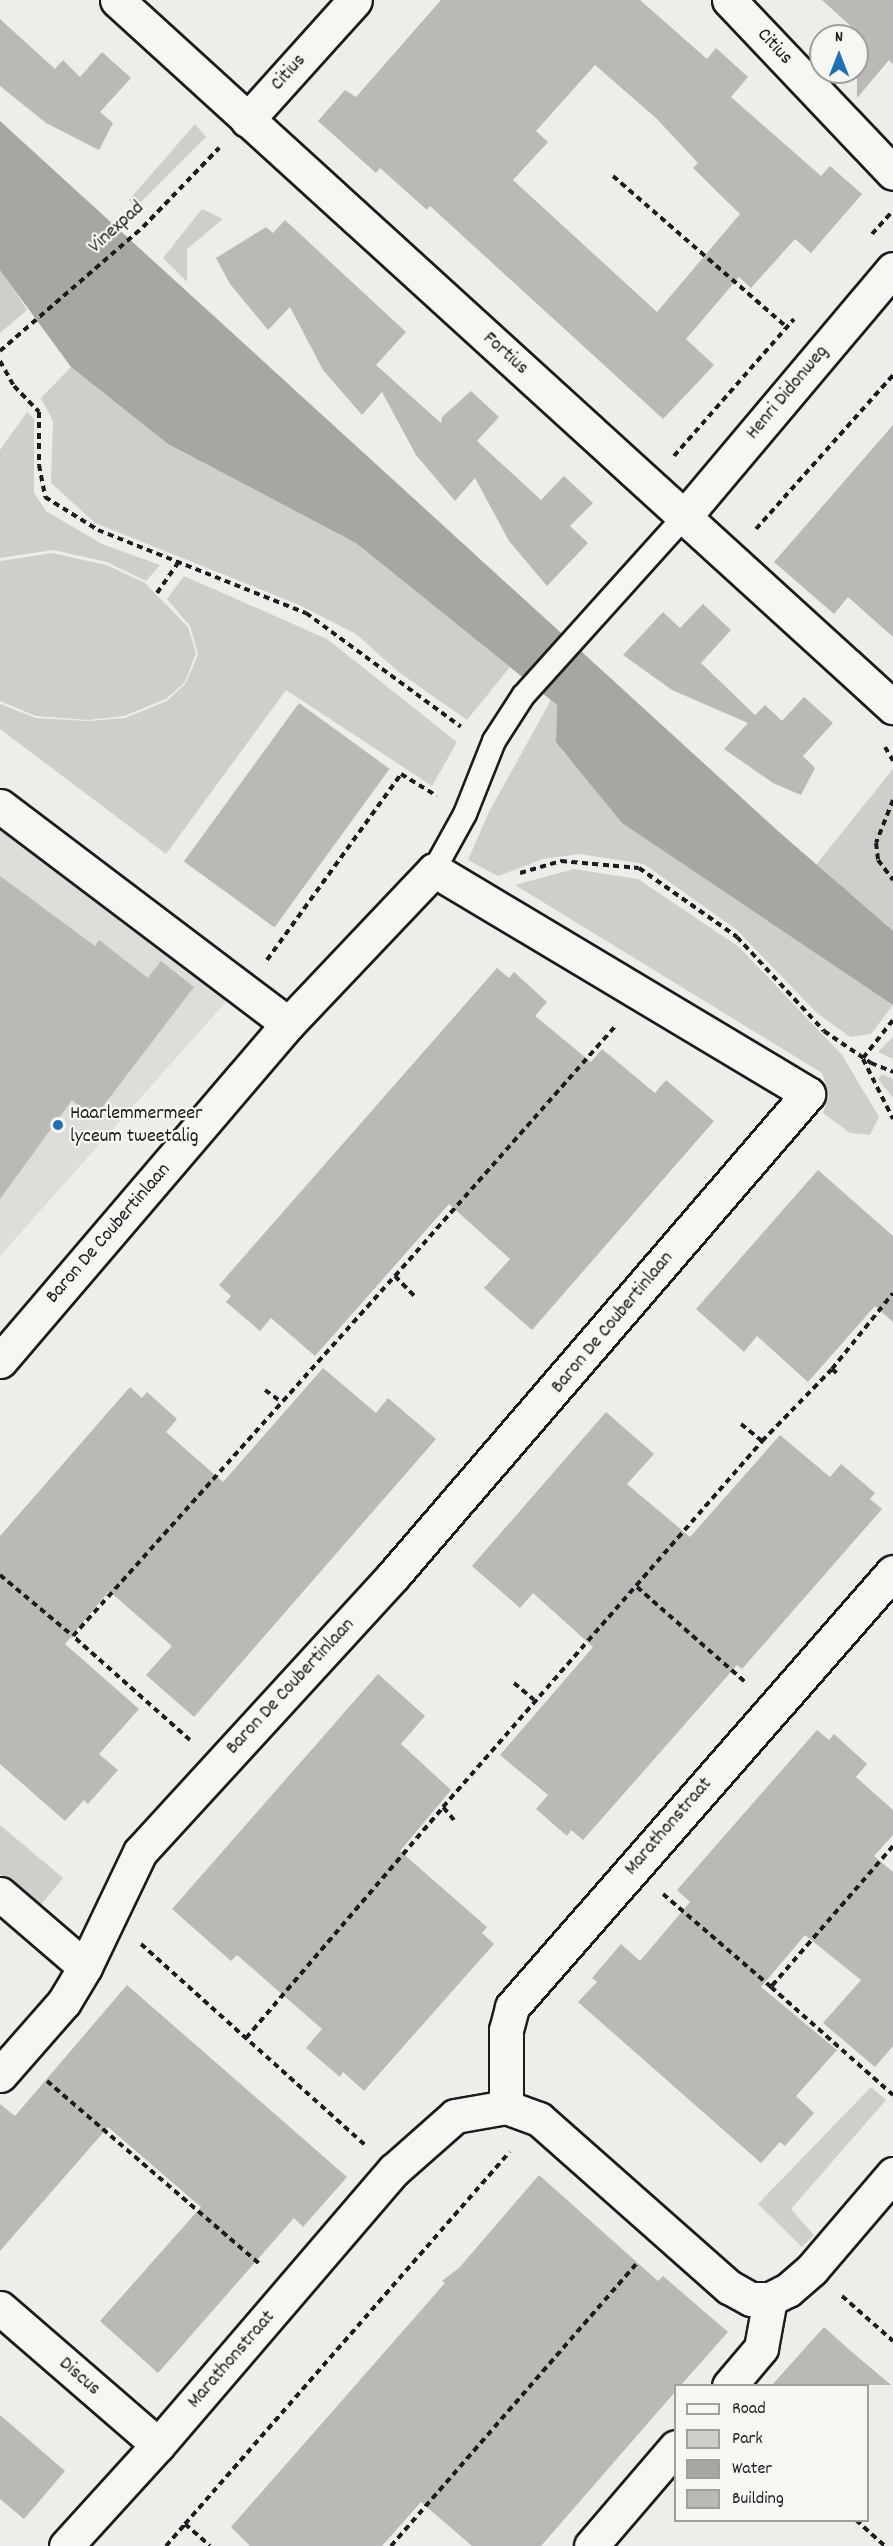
<!DOCTYPE html>
<html>
<head>
<meta charset="utf-8">
<style>
  body { margin:0 }
  #map { position:relative; width:893px; height:2546px; overflow:hidden; background:#edede9; font-family:Dekko,sans-serif }
  div>[style] { position:absolute }
  [style*='--x'] { left:calc(var(--x)*1px); top:calc(var(--y)*1px); width:calc(var(--w)*1px); rotate:calc(var(--a)*1deg) }
  .built>* { inset:0; background:#ddddda }
  .green>* { inset:0; background:#cececb }
  .water>* { inset:0; background:#a6a6a3 }
  .building>* { inset:0; background:#b9b9b6; transform-origin:0 0 }
  .path>* { height:4px; margin-top:-2px; transform-origin:0; background:repeating-linear-gradient(90deg,#1c1c1c 0 6px,transparent 0 10.5px) }
  .roads { filter:drop-shadow(2px 0 #1c1c1c) drop-shadow(-2px 0 #1c1c1c) drop-shadow(0 2px #1c1c1c) drop-shadow(0 -2px #1c1c1c) }
  .lane>* { height:22px; margin:-11px; padding:0 11px; transform-origin:11px; border-radius:11px; background:#f6f6f2 }
  .street>* { height:33px; margin:-16.5px; padding:0 16.5px; transform-origin:16.5px; border-radius:16.5px; background:#f6f6f2 }
  .dots>* { width:16px; height:16px; translate:-50% -50%; box-sizing:border-box; border:3px solid #f6f6f2; border-radius:50% }
  span { translate:-50% -50%; white-space:nowrap; text-align:center; line-height:1.15; -webkit-text-stroke:4.5px #f6f6f2; paint-order:stroke }
  .street-label { font-size:20px; color:#1c1c1c }
  .poi-label { font-size:20px; color:#1c1c1c }
  .left { translate:0 -50%; text-align:left }
  .legend { position:absolute; left:674px; top:2384px; width:195px; height:138px; box-sizing:border-box; background:#f6f6f2; border:2px solid #9f9f9c; margin:0; padding:8px 10px; list-style:none; font-size:18px; color:#1c1c1c }
  .legend li { display:flex; align-items:center; gap:12px; height:30px }
  .legend b { width:30px; border:2px solid #9f9f9c }
  .north { position:absolute; left:809px; top:24px; width:60px; height:60px; box-sizing:border-box; background:#f6f6f2; border:2px solid #9f9f9c; border-radius:50%; rotate:0deg; font-size:16px; font-weight:700; line-height:24px; text-align:center; color:#1c1c1c }
  .north::after { content:''; display:block; margin:auto; width:21px; height:27px; background:#1f6fb2; clip-path:polygon(50% 0,100% 100%,50% 72%,0 100%) }
</style>
</head>
<body>
<div id="map">
  <div class="built">
    <i style="clip-path:polygon(0 826px,232px 995px,0 1256px)"></i>
  </div>
  <div class="green">
    <i style="clip-path:polygon(195px 124px,206px 137px,135px 208px,129px 200px)"></i>
    <i style="clip-path:polygon(202px 209px,223px 219px,187px 249px,187px 282px,163px 258px)"></i>
    <i style="clip-path:polygon(0 267px,27px 310px,0 333px)"></i>
    <i style="clip-path:polygon(71px 367px,168px 444px,356px 543px,510px 667px,467px 720px,400px 673px,356px 634px,297px 604px,95px 523px,51px 483px,53px 421px,41px 398px)"></i>
    <i style="clip-path:polygon(27px 412px,34px 419px,34px 493px,46px 511px,102px 544px,160px 565px,146px 581px,107px 562px,53px 550px,0 558px,0 450px)"></i>
    <i style="clip-path:polygon(52px 553px,106px 565px,145px 583px,188px 627px,196px 653px,185px 682px,166px 699px,124px 716px,88px 720px,36px 716px,0 701px,0 561px)"></i>
    <i style="clip-path:polygon(184px 576px,327px 639px,457px 742px,432px 786px,286px 690px,166px 854px,0 729px,0 704px,36px 718px,88px 721px,125px 718px,167px 701px,186px 683px,198px 654px,190px 626px,167px 599px)"></i>
    <i style="clip-path:polygon(551px 700px,557px 705px,556px 742px,829px 959px,893px 1005px,871px 1034px,850px 1037px,817px 1013px,737px 930px,644px 864px,579px 854px,543px 859px,498px 876px,468px 860px,489px 812px)"></i>
    <i style="clip-path:polygon(893px 769px,893px 951px,807px 876px)"></i>
    <i style="clip-path:polygon(574px 869px,638px 879px,739px 947px,842px 1055px,879px 1117px,870px 1135px,850px 1133px,823px 1113px,829px 1095px,822px 1073px,515px 885px)"></i>
    <i style="clip-path:polygon(893px 1037px,893px 1059px,878px 1052px)"></i>
    <i style="clip-path:polygon(882px 1074px,893px 1079px,893px 1098px,878px 1079px)"></i>
    <i style="clip-path:polygon(0 1825px,63px 1878px,39px 1907px,0 1874px)"></i>
    <i style="clip-path:polygon(871px 2087px,886px 2100px,791px 2209px,814px 2235px,802px 2247px,758px 2204px)"></i>
  </div>
  <div class="water">
    <i style="clip-path:polygon(0 121px,778px 831px,893px 931px,893px 1005px,622px 823px,556px 742px,557px 705px,356px 543px,168px 444px,71px 367px,0 270px)"></i>
  </div>
  <div class="building">
    <i style="clip-path:polygon(evenodd,441px 0,640px 0,707px 59px,716px 48px,748px 77px,731px 97px,821px 176px,830px 166px,862px 194px,811px 253px,795px 239px,751px 288px,739px 277px,686px 339px,714px 365px,663px 419px,430px 206px,427px 210px,380px 168px,376px 173px,318px 121px,345px 90px,356px 97px,441px 0,595px 65px,656px 118px,698px 163px,693px 168px,740px 214px,657px 312px,513px 180px,548px 142px,536px 131px,595px 65px)"></i>
    <i style="clip-path:polygon(822px 0,893px 0,893px 64px,889px 60px,857px 98px,857px 32px)"></i>
    <i style="clip-path:polygon(0 19px,55px 69px,63px 60px,80px 77px,102px 52px,131px 78px,100px 112px,113px 123px,99px 150px,46px 123px,0 86px)"></i>
    <i style="clip-path:polygon(285px 220px,406px 332px,376px 365px,441px 423px,442px 417px,471px 391px,499px 417px,477px 441px,541px 500px,564px 476px,593px 503px,570px 526px,588px 543px,547px 586px,509px 541px,475px 478px,455px 501px,416px 455px,382px 392px,362px 415px,323px 370px,290px 307px,268px 330px,230px 284px,216px 258px,266px 227px,273px 233px)"></i>
    <i style="clip-path:polygon(893px 425px,893px 637px,848px 597px,834px 614px,774px 562px)"></i>
    <i style="clip-path:polygon(703px 604px,731px 630px,701px 663px,755px 715px,765px 705px,782px 721px,804px 697px,833px 723px,803px 756px,815px 768px,801px 795px,773px 783px,724px 749px,748px 723px,672px 690px,623px 655px,663px 612px,680px 628px)"></i>
    <i style="left:299px;top:703px;width:112px;height:196px;rotate:36deg"></i>
    <i style="clip-path:polygon(0 876px,95px 946px,99px 940px,148px 978px,161px 961px,194px 987px,94px 1118px,72px 1100px,0 1199px)"></i>
    <i style="clip-path:polygon(497px 968px,509px 978px,514px 972px,547px 1002px,535px 1016px,591px 1062px,602px 1049px,655px 1093px,666px 1080px,714px 1121px,532px 1330px,484px 1288px,510px 1259px,449px 1204px,315px 1356px,271px 1318px,260px 1331px,226px 1302px,231px 1296px,219px 1285px)"></i>
    <i style="clip-path:polygon(818px 1170px,893px 1236px,893px 1322px,875px 1306px,808px 1382px,757px 1336px,744px 1352px,696px 1309px)"></i>
    <i style="clip-path:polygon(323px 1368px,376px 1413px,388px 1398px,436px 1439px,194px 1717px,146px 1675px,172px 1646px,109px 1591px,65px 1644px,139px 1709px,99px 1754px,118px 1770px,88px 1804px,84px 1800px,65px 1821px,0 1764px,0 1536px,130px 1387px,142px 1398px,147px 1392px,177px 1419px,166px 1432px,223px 1482px)"></i>
    <i style="clip-path:polygon(606px 1412px,654px 1454px,627px 1484px,690px 1537px,780px 1435px,830px 1477px,841px 1464px,875px 1493px,870px 1499px,882px 1509px,742px 1669px,737px 1665px,583px 1840px,571px 1830px,567px 1836px,536px 1809px,548px 1795px,500px 1755px,593px 1647px,533px 1593px,520px 1608px,472px 1566px)"></i>
    <i style="clip-path:polygon(378px 1674px,425px 1716px,401px 1744px,451px 1790px,400px 1851px,487px 1927px,482px 1933px,494px 1944px,364px 2091px,343px 2072px,340px 2077px,306px 2048px,322px 2029px,237px 1955px,231px 1961px,172px 1909px)"></i>
    <i style="clip-path:polygon(817px 1730px,829px 1740px,834px 1734px,867px 1764px,856px 1777px,893px 1810px,893px 1835px,874px 1856px,893px 1872px,893px 2046px,875px 2067px,823px 2023px,861px 1980px,805px 1935px,761px 1987px,837px 2050px,796px 2096px,814px 2113px,785px 2146px,780px 2142px,761px 2163px,578px 2002px,597px 1982px,592px 1978px,621px 1944px,640px 1961px,690px 1902px,677px 1890px)"></i>
    <i style="clip-path:polygon(127px 1985px,347px 2177px,303px 2227px,294px 2218px,158px 2373px,100px 2321px,201px 2207px,108px 2127px,0 2251px,0 2104px,15px 2116px)"></i>
    <i style="clip-path:polygon(539px 2175px,658px 2281px,663px 2276px,728px 2332px,681px 2385px,675px 2385px,675px 2392px,541px 2546px,472px 2546px,421px 2502px,382px 2546px,250px 2546px,231px 2527px,445px 2283px,442px 2281px,459px 2268px)"></i>
    <i style="clip-path:polygon(824px 2327px,852px 2352px,891px 2385px,772px 2385px)"></i>
    <i style="clip-path:polygon(0 2415px,65px 2471px,24px 2519px,0 2499px)"></i>
  </div>
  <div class="path">
    <i style="--x:613;--y:176;--w:230;--a:41"></i>
    <i style="--x:872;--y:234;--w:28;--a:-48"></i>
    <i style="--x:0;--y:351;--w:189;--a:-40.9"></i>
    <i style="--x:143;--y:227;--w:110;--a:-46.1"></i>
    <i style="--x:0;--y:361;--w:29;--a:61"></i>
    <i style="--x:14;--y:386;--w:36;--a:46"></i>
    <i style="--x:39;--y:412;--w:53;--a:90"></i>
    <i style="--x:39;--y:465;--w:33;--a:79"></i>
    <i style="--x:45;--y:497;--w:62;--a:31.9"></i>
    <i style="--x:98;--y:530;--w:224;--a:21.8"></i>
    <i style="--x:306;--y:613;--w:192;--a:36.3"></i>
    <i style="--x:674;--y:456;--w:182;--a:-48.8"></i>
    <i style="--x:756;--y:529;--w:206;--a:-48.3"></i>
    <i style="--x:157;--y:593;--w:37;--a:-55"></i>
    <i style="--x:885;--y:747;--w:16;--a:60"></i>
    <i style="--x:893;--y:800;--w:46;--a:111.6"></i>
    <i style="--x:876;--y:843;--w:17;--a:83"></i>
    <i style="--x:878;--y:860;--w:25;--a:53"></i>
    <i style="--x:520;--y:873;--w:43;--a:-16.3"></i>
    <i style="--x:561;--y:861;--w:78;--a:5.1"></i>
    <i style="--x:639;--y:868;--w:120;--a:35.1"></i>
    <i style="--x:737;--y:937;--w:128;--a:47.2"></i>
    <i style="--x:824;--y:1031;--w:57;--a:34.2"></i>
    <i style="--x:871;--y:1063;--w:24;--a:22"></i>
    <i style="--x:267;--y:960;--w:229;--a:-54.2"></i>
    <i style="--x:401;--y:774;--w:42;--a:31.4"></i>
    <i style="--x:863;--y:1058;--w:48;--a:-51.7"></i>
    <i style="--x:863;--y:1059;--w:67;--a:63.4"></i>
    <i style="--x:395;--y:1276;--w:336;--a:-48.6"></i>
    <i style="--x:832;--y:1369;--w:9;--a:41"></i>
    <i style="--x:265;--y:1390;--w:19;--a:36"></i>
    <i style="--x:741;--y:1424;--w:27;--a:39"></i>
    <i style="--x:0;--y:1575;--w:95;--a:39.9"></i>
    <i style="--x:637;--y:1587;--w:144;--a:41.3"></i>
    <i style="--x:514;--y:1683;--w:26;--a:40"></i>
    <i style="--x:190;--y:1740;--w:157;--a:-138.4"></i>
    <i style="--x:73;--y:1636;--w:483;--a:-48.2"></i>
    <i style="--x:395;--y:1276;--w:28;--a:46"></i>
    <i style="--x:454;--y:1820;--w:17;--a:-130"></i>
    <i style="--x:443;--y:1807;--w:486;--a:-48.9"></i>
    <i style="--x:762;--y:1441;--w:100;--a:-45.8"></i>
    <i style="--x:832;--y:1369;--w:97;--a:-51.2"></i>
    <i style="--x:893;--y:1846;--w:186;--a:130.9"></i>
    <i style="--x:771;--y:1987;--w:163;--a:41.5"></i>
    <i style="--x:663;--y:1894;--w:143;--a:40.7"></i>
    <i style="--x:141;--y:1944;--w:301;--a:41.9"></i>
    <i style="--x:246;--y:2038;--w:304;--a:-49.5"></i>
    <i style="--x:47;--y:2081;--w:281;--a:40.7"></i>
    <i style="--x:842;--y:2296;--w:68;--a:41.4"></i>
    <i style="--x:856;--y:2520;--w:39;--a:42"></i>
    <i style="--x:185;--y:2524;--w:494;--a:-48.9"></i>
    <i style="--x:166;--y:2546;--w:29;--a:-49"></i>
    <i style="--x:185;--y:2524;--w:33;--a:41"></i>
    <i style="--x:391;--y:2546;--w:378;--a:-49"></i>
  </div>
  <div class="roads">
    <div class="lane">
      <i style="--x:434;--y:870;--w:64;--a:-61"></i>
      <i style="--x:465;--y:814;--w:79;--a:-68.3"></i>
      <i style="--x:494;--y:741;--w:54;--a:-57.2"></i>
      <i style="--x:523;--y:696;--w:241;--a:-48"></i>
    </div>
    <div class="street">
      <i style="--x:117;--y:0;--w:1050;--a:42.34"></i>
      <i style="--x:729;--y:0;--w:238;--a:46.5"></i>
      <i style="--x:247;--y:120;--w:161;--a:-48"></i>
      <i style="--x:684;--y:517;--w:324;--a:-49.9"></i>
      <i style="--x:0;--y:806;--w:361;--a:37.1"></i>
      <i style="--x:0;--y:1361;--w:443;--a:-49.5"></i>
      <i style="--x:288;--y:1024;--w:212;--a:-46.5"></i>
      <i style="--x:434;--y:870;--w:436;--a:30.9"></i>
      <i style="--x:808;--y:1094;--w:636;--a:130.73"></i>
      <i style="--x:393;--y:1576;--w:374;--a:132.5"></i>
      <i style="--x:140;--y:1852;--w:127;--a:115.6"></i>
      <i style="--x:85;--y:1967;--w:41;--a:121"></i>
      <i style="--x:64;--y:2002;--w:97;--a:131.2"></i>
      <i style="--x:0;--y:1894;--w:112;--a:40.7"></i>
      <i style="--x:506;--y:2107;--w:77;--a:-90"></i>
      <i style="--x:506;--y:2030;--w:24;--a:-75"></i>
      <i style="--x:512;--y:2007;--w:578;--a:-48.79"></i>
      <i style="--x:0;--y:2308;--w:209;--a:40.9"></i>
      <i style="--x:729;--y:2386;--w:50;--a:-49.9"></i>
      <i style="--x:761;--y:2348;--w:50;--a:-79.6"></i>
      <i style="--x:66;--y:2546;--w:137;--a:-47.7"></i>
      <i style="--x:158;--y:2445;--w:362;--a:-49.4"></i>
      <i style="--x:394;--y:2170;--w:81;--a:-41.5"></i>
      <i style="--x:455;--y:2116;--w:52;--a:-10"></i>
      <i style="--x:506;--y:2107;--w:35;--a:20"></i>
      <i style="--x:539;--y:2119;--w:254;--a:41.5"></i>
      <i style="--x:729;--y:2287;--w:25;--a:29"></i>
      <i style="--x:751;--y:2299;--w:19;--a:0"></i>
      <i style="--x:770;--y:2299;--w:20;--a:-27"></i>
      <i style="--x:788;--y:2290;--w:32;--a:-41"></i>
      <i style="--x:812;--y:2269;--w:125;--a:-49.5"></i>
      <i style="--x:591;--y:2546;--w:130;--a:-49.4"></i>
    </div>
  </div>
  <div class="dots">
    <i style="left:58px;top:1125px;background:#1f6fb2"></i>
  </div>
  <div class="street-label">
    <span style="left:774px;top:47px;rotate:47deg">Citius</span>
    <span style="left:289px;top:73px;rotate:-48deg">Citius</span>
    <span style="left:117px;top:228px;rotate:-42deg">Vinexpad</span>
    <span style="left:505px;top:354px;rotate:42deg">Fortius</span>
    <span style="left:788px;top:393px;rotate:-50deg">Henri Didonweg</span>
    <span style="left:109px;top:1234px;rotate:-49deg">Baron De Coubertinlaan</span>
    <span style="left:613px;top:1323px;rotate:-50deg">Baron De Coubertinlaan</span>
    <span style="left:291px;top:1687px;rotate:-47deg">Baron De Coubertinlaan</span>
    <span style="left:669px;top:1827px;rotate:-49deg">Marathonstraat</span>
    <span style="left:232px;top:2360px;rotate:-49deg">Marathonstraat</span>
    <span style="left:79px;top:2377px;rotate:41deg">Discus</span>
  </div>
  <div class="poi-label">
    <span class="left" style="left:70px;top:1126px">Haarlemmermeer<br>lyceum tweetalig</span>
  </div>
  <ul class="legend">
  <li><b style="height:8px;background:#f6f6f2"></b>Road</li>
  <li><b style="height:16px;background:#cececb"></b>Park</li>
  <li><b style="height:16px;background:#a6a6a3"></b>Water</li>
  <li><b style="height:16px;background:#b9b9b6"></b>Building</li>
  </ul>
  <div class="north">N</div>
</div>
</body>
</html>
